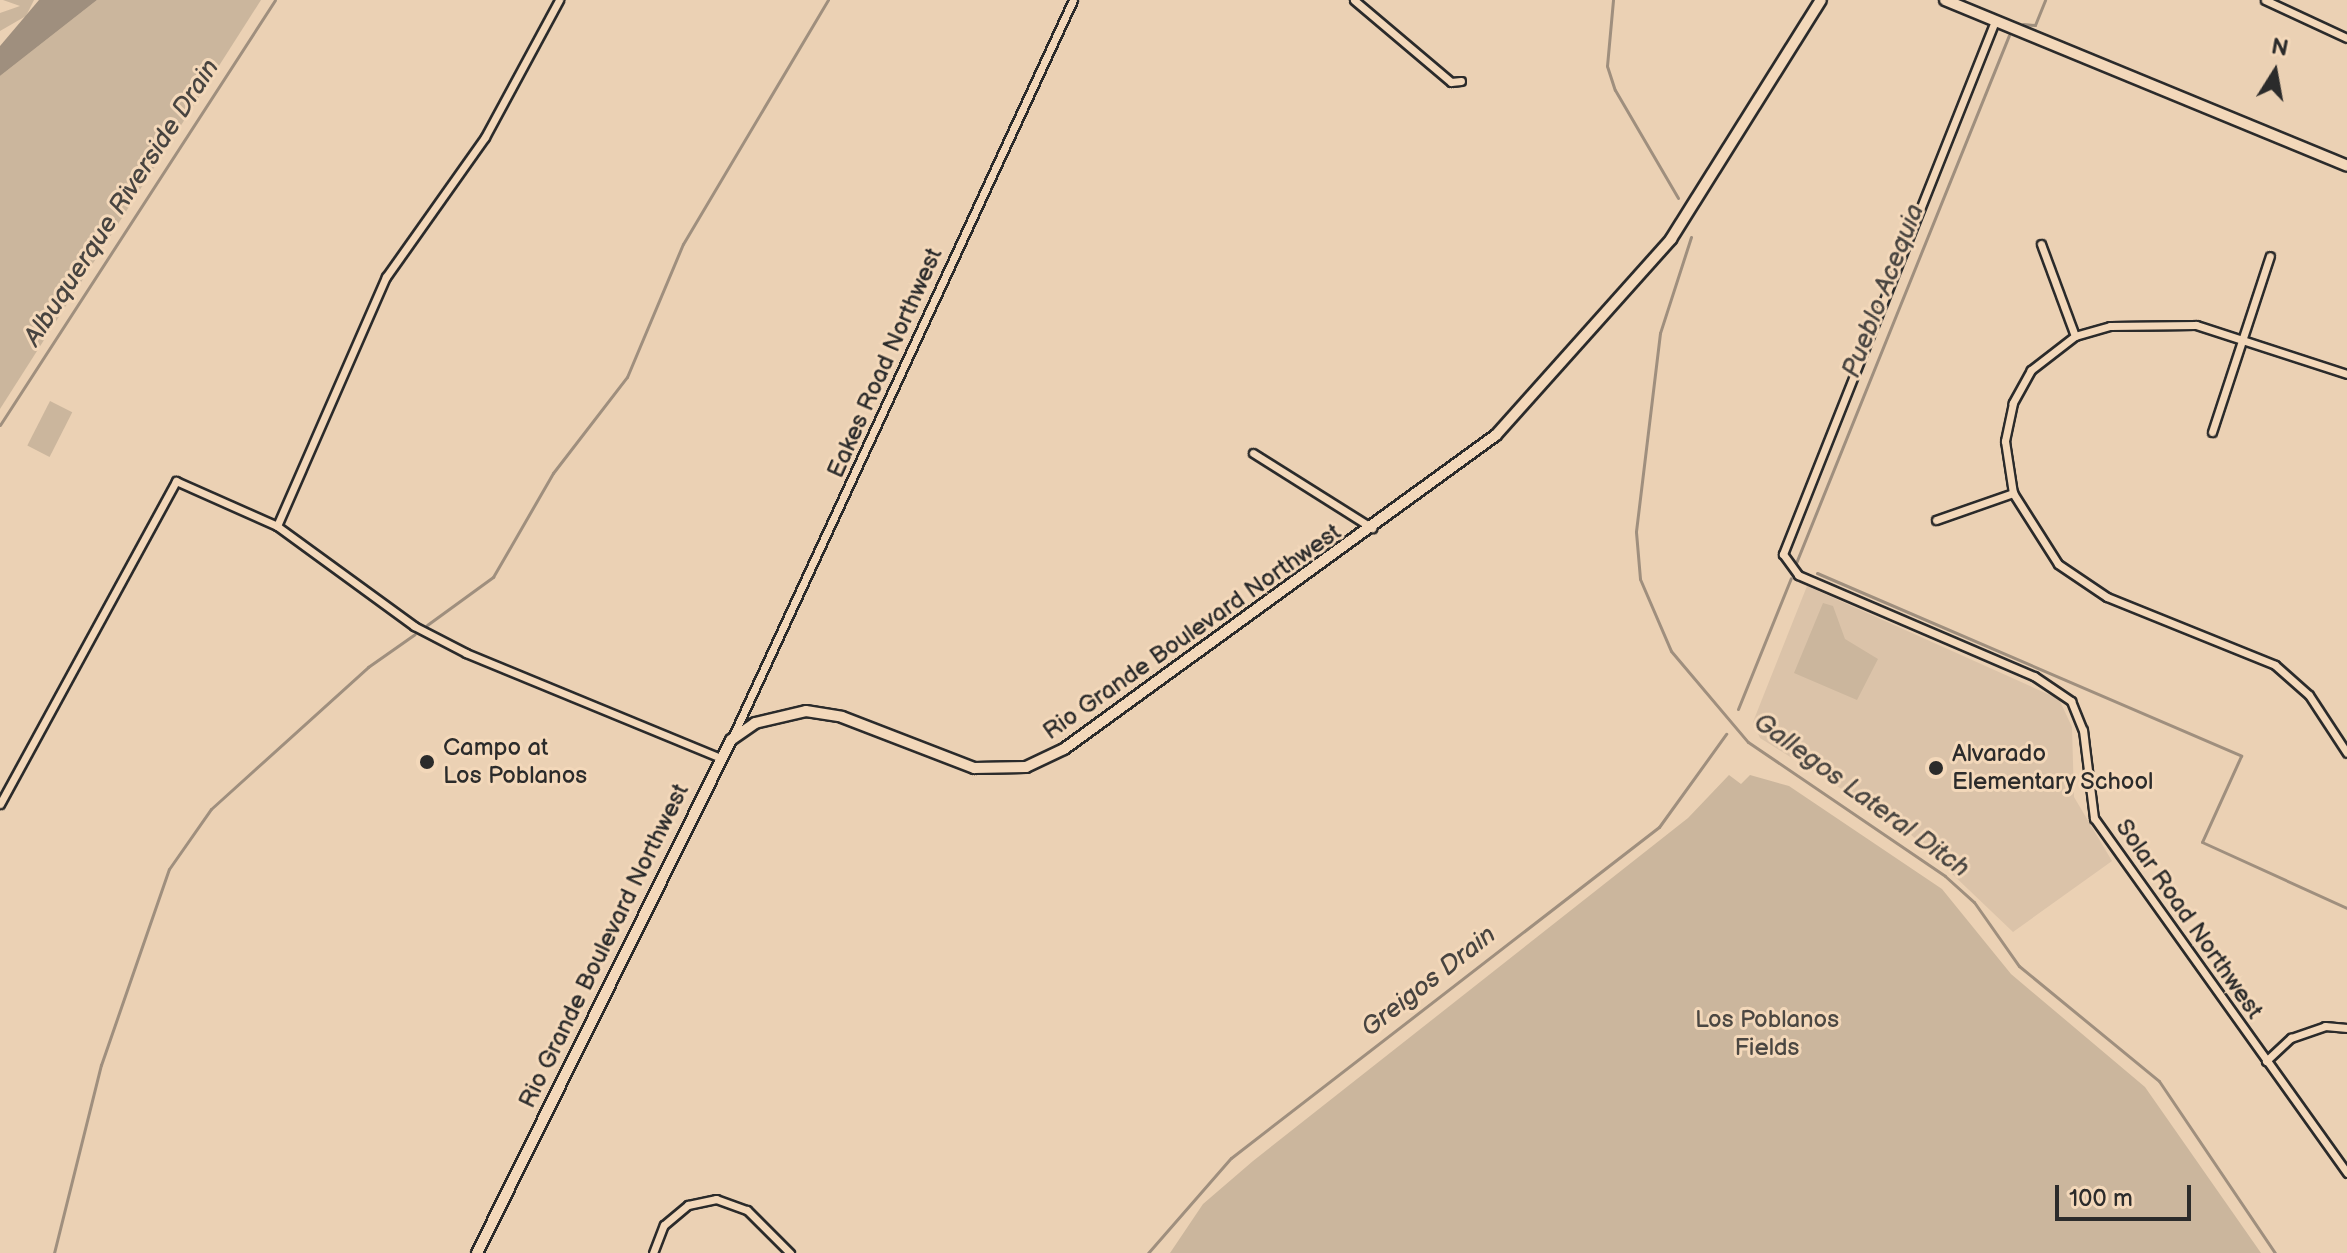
<!DOCTYPE html>
<html>
<head>
<meta charset="utf-8">
<style>
  body { margin:0 }
  #map { position:relative; width:2347px; height:1253px; overflow:hidden; background:#ebd1b4; font-family:"Balsamiq Sans",sans-serif }
  div>[style] { position:absolute }
  [style*='--x'] { left:calc(var(--x)*1px); top:calc(var(--y)*1px); width:calc(var(--w)*1px); rotate:calc(var(--a)*1deg) }
  .built>* { inset:0; background:#dbc3a9 }
  .green>* { inset:0; background:#cbb69d; transform-origin:0 0 }
  .water>* { inset:0; background:#9f8f7e }
  .stream>* { height:3px; margin:-1.5px; padding:0 1.5px; transform-origin:1.5px; border-radius:1.5px; background:#9f8f7e }
  .roads { filter:drop-shadow(2px 0 #2b2b2b) drop-shadow(-2px 0 #2b2b2b) drop-shadow(0 2px #2b2b2b) drop-shadow(0 -2px #2b2b2b) }
  .street>* { height:7px; margin:-3.5px; padding:0 3.5px; transform-origin:3.5px; border-radius:3.5px; background:#f3d8ba }
  .secondary>* { height:10px; margin:-5px; padding:0 5px; transform-origin:5px; border-radius:5px; background:#f3d8ba }
  .dots>* { width:22px; height:22px; translate:-50% -50%; box-sizing:border-box; border:4px solid #f3d8ba; border-radius:50% }
  span { translate:-50% -50%; white-space:nowrap; text-align:center; line-height:1.15; -webkit-text-stroke:6px #f3d8ba; paint-order:stroke }
  .street-label { font-size:24px; color:#2b2b2b }
  .poi-label { font-size:24px; color:#2b2b2b }
  .left { translate:0 -50%; text-align:left }
  .park-label { font-size:24px; color:#4b4742 }
  .water-label { font-size:26px; color:#484440; font-style:italic }
  .north { position:absolute; left:2235px; top:32px; width:80px; height:80px; -webkit-text-stroke:6px #f3d8ba; paint-order:stroke; rotate:11deg; font-size:22px; font-weight:700; line-height:32px; text-align:center; color:#2b2b2b }
  .north::after { content:''; display:block; margin:auto; width:28px; height:36px; background:#2b2b2b; clip-path:polygon(50% 0,100% 100%,50% 72%,0 100%) }
  .scale { position:absolute; left:2055px; top:1185px; width:136px; height:36px; box-sizing:border-box; border:4px solid #2b2b2b; border-top:0; padding-left:10px; font-size:24px; line-height:28px; white-space:nowrap; color:#2b2b2b; -webkit-text-stroke:6px #f3d8ba; paint-order:stroke }
</style>
</head>
<body>
<div id="map">
  <div class="built">
    <i style="clip-path:polygon(1807px 586px,2059px 699px,2072px 727px,2074px 797px,2112px 861px,2013px 932px,1904px 828px,1760px 738px,1753px 722px)"></i>
  </div>
  <div class="green">
    <i style="clip-path:polygon(3px 0,34px 0,26px 16px,0 31px,0 13px,20px 6px)"></i>
    <i style="clip-path:polygon(97px 0,261px 0,0 409px,0 76px)"></i>
    <i style="left:50px;top:401px;width:25px;height:50px;rotate:27deg"></i>
    <i style="clip-path:polygon(1823px 603px,1833px 606px,1845px 639px,1878px 659px,1857px 700px,1794px 673px)"></i>
    <i style="clip-path:polygon(1729px 775px,1741px 784px,1750px 775px,1789px 786px,1942px 889px,2011px 974px,2145px 1087px,2261px 1253px,1170px 1253px,1203px 1204px,1253px 1161px,1688px 818px)"></i>
  </div>
  <div class="water">
    <i style="clip-path:polygon(39px 0,97px 0,0 76px,0 46px)"></i>
  </div>
  <div class="stream">
    <i style="--x:1613;--y:0;--w:66;--a:95.2"></i>
    <i style="--x:1607;--y:66;--w:25;--a:72"></i>
    <i style="--x:1615;--y:90;--w:125;--a:59.7"></i>
    <i style="--x:2023;--y:24;--w:12;--a:5"></i>
    <i style="--x:2035;--y:25;--w:27;--a:-68"></i>
    <i style="--x:1691;--y:237;--w:101;--a:107.9"></i>
    <i style="--x:1660;--y:333;--w:200;--a:96.9"></i>
    <i style="--x:1636;--y:532;--w:47;--a:85.1"></i>
    <i style="--x:1640;--y:579;--w:78;--a:66.7"></i>
    <i style="--x:1671;--y:651;--w:119;--a:49.8"></i>
    <i style="--x:1748;--y:742;--w:238;--a:34.2"></i>
    <i style="--x:1945;--y:876;--w:39;--a:42"></i>
    <i style="--x:1974;--y:902;--w:78;--a:54.9"></i>
    <i style="--x:2019;--y:966;--w:181;--a:39.4"></i>
    <i style="--x:2159;--y:1081;--w:207;--a:56"></i>
    <i style="--x:0;--y:425;--w:506;--a:-57.09"></i>
    <i style="--x:1796;--y:563;--w:569;--a:-68.03"></i>
    <i style="--x:1817;--y:573;--w:462;--a:23.3"></i>
    <i style="--x:2241;--y:756;--w:94;--a:114.4"></i>
    <i style="--x:2202;--y:842;--w:159;--a:24.5"></i>
    <i style="--x:427;--y:625;--w:82;--a:-36"></i>
    <i style="--x:493;--y:577;--w:120;--a:-60"></i>
    <i style="--x:553;--y:473;--w:121;--a:-52.4"></i>
    <i style="--x:627;--y:377;--w:144;--a:-67.2"></i>
    <i style="--x:683;--y:244;--w:284;--a:-59.3"></i>
    <i style="--x:1738;--y:709;--w:141;--a:-68"></i>
    <i style="--x:54;--y:1253;--w:194;--a:-76"></i>
    <i style="--x:101;--y:1065;--w:207;--a:-70.9"></i>
    <i style="--x:169;--y:869;--w:73;--a:-55"></i>
    <i style="--x:211;--y:809;--w:212;--a:-42.1"></i>
    <i style="--x:368;--y:667;--w:57;--a:-35.1"></i>
    <i style="--x:1148;--y:1253;--w:126;--a:-48.9"></i>
    <i style="--x:1231;--y:1158;--w:541;--a:-37.72"></i>
    <i style="--x:1659;--y:827;--w:115;--a:-54.2"></i>
  </div>
  <div class="roads">
    <div class="street">
      <i style="--x:1354;--y:0;--w:127;--a:40.2"></i>
      <i style="--x:1451;--y:82;--w:10;--a:-6"></i>
      <i style="--x:2265;--y:0;--w:90;--a:24.9"></i>
      <i style="--x:1995;--y:21;--w:574;--a:111.69"></i>
      <i style="--x:1783;--y:554;--w:26;--a:54"></i>
      <i style="--x:1798;--y:575;--w:257;--a:23.2"></i>
      <i style="--x:2034;--y:676;--w:45;--a:34"></i>
      <i style="--x:2071;--y:701;--w:31;--a:68"></i>
      <i style="--x:2083;--y:730;--w:89;--a:82.9"></i>
      <i style="--x:2094;--y:818;--w:436;--a:54.5"></i>
      <i style="--x:2041;--y:244;--w:98;--a:69.7"></i>
      <i style="--x:2347;--y:374;--w:159;--a:-162"></i>
      <i style="--x:2196;--y:325;--w:86;--a:179.3"></i>
      <i style="--x:2110;--y:326;--w:36;--a:164"></i>
      <i style="--x:2075;--y:336;--w:56;--a:142.3"></i>
      <i style="--x:2031;--y:370;--w:38;--a:119"></i>
      <i style="--x:2013;--y:403;--w:39;--a:102"></i>
      <i style="--x:2005;--y:441;--w:53;--a:81.3"></i>
      <i style="--x:2013;--y:493;--w:84;--a:57.6"></i>
      <i style="--x:2058;--y:564;--w:59;--a:34"></i>
      <i style="--x:2107;--y:597;--w:181;--a:22"></i>
      <i style="--x:2275;--y:665;--w:45;--a:41.4"></i>
      <i style="--x:2309;--y:695;--w:69;--a:56.8"></i>
      <i style="--x:2212;--y:432;--w:185;--a:-71.8"></i>
      <i style="--x:1253;--y:453;--w:141;--a:32.2"></i>
      <i style="--x:1936;--y:520;--w:82;--a:-19.3"></i>
      <i style="--x:277;--y:526;--w:272;--a:-66.4"></i>
      <i style="--x:386;--y:277;--w:171;--a:-54.7"></i>
      <i style="--x:485;--y:137;--w:156;--a:-61.6"></i>
      <i style="--x:732;--y:738;--w:813;--a:-65.2"></i>
      <i style="--x:0;--y:804;--w:368;--a:-61.4"></i>
      <i style="--x:176;--y:481;--w:111;--a:24"></i>
      <i style="--x:277;--y:526;--w:170;--a:36.1"></i>
      <i style="--x:414;--y:626;--w:59;--a:27.4"></i>
      <i style="--x:466;--y:653;--w:273;--a:22.4"></i>
      <i style="--x:2266;--y:1061;--w:34;--a:-43"></i>
      <i style="--x:2291;--y:1038;--w:36;--a:-19"></i>
      <i style="--x:2325;--y:1026;--w:22;--a:5"></i>
      <i style="--x:653;--y:1253;--w:30;--a:-69"></i>
      <i style="--x:664;--y:1225;--w:31;--a:-40"></i>
      <i style="--x:688;--y:1205;--w:29;--a:-12"></i>
      <i style="--x:716;--y:1199;--w:33;--a:20"></i>
      <i style="--x:747;--y:1210;--w:61;--a:45"></i>
    </div>
    <div class="secondary">
      <i style="--x:1945;--y:0;--w:435;--a:22.4"></i>
      <i style="--x:477;--y:1253;--w:572;--a:-63.66"></i>
      <i style="--x:731;--y:740;--w:29;--a:-35"></i>
      <i style="--x:755;--y:723;--w:52;--a:-13.2"></i>
      <i style="--x:806;--y:711;--w:36;--a:9"></i>
      <i style="--x:842;--y:717;--w:142;--a:21.1"></i>
      <i style="--x:974;--y:768;--w:52;--a:-1.1"></i>
      <i style="--x:1026;--y:767;--w:42;--a:-25.3"></i>
      <i style="--x:1064;--y:749;--w:534;--a:-36.01"></i>
      <i style="--x:1496;--y:435;--w:263;--a:-48.2"></i>
      <i style="--x:1671;--y:239;--w:282;--a:-57.9"></i>
    </div>
  </div>
  <div class="dots">
    <i style="left:427px;top:762px;background:#2b2b2b"></i>
    <i style="left:1936px;top:768px;background:#2b2b2b"></i>
  </div>
  <div class="street-label">
    <span style="left:885px;top:363px;rotate:-66deg">Eakes Road Northwest</span>
    <span style="left:1192px;top:632px;rotate:-35deg">Rio Grande Boulevard Northwest</span>
    <span style="left:2189px;top:919px;rotate:55deg">Solar Road Northwest</span>
    <span style="left:604px;top:946px;rotate:-64deg">Rio Grande Boulevard Northwest</span>
  </div>
  <div class="poi-label">
    <span class="left" style="left:443px;top:762px">Campo at<br>Los Poblanos</span>
    <span class="left" style="left:1952px;top:768px">Alvarado<br>Elementary School</span>
  </div>
  <div class="park-label">
    <span style="left:1767px;top:1034px">Los Poblanos<br>Fields</span>
  </div>
  <div class="water-label">
    <span style="left:122px;top:203px;rotate:-57deg">Albuquerque Riverside Drain</span>
    <span style="left:1884px;top:291px;rotate:-69deg">Pueblo Acequia</span>
    <span style="left:1861px;top:796px;rotate:36deg">Gallegos Lateral Ditch</span>
    <span style="left:1429px;top:982px;rotate:-38deg">Greigos Drain</span>
  </div>
  <div class="north">N</div>
  <div class="scale">100 m</div>
</div>
</body>
</html>
